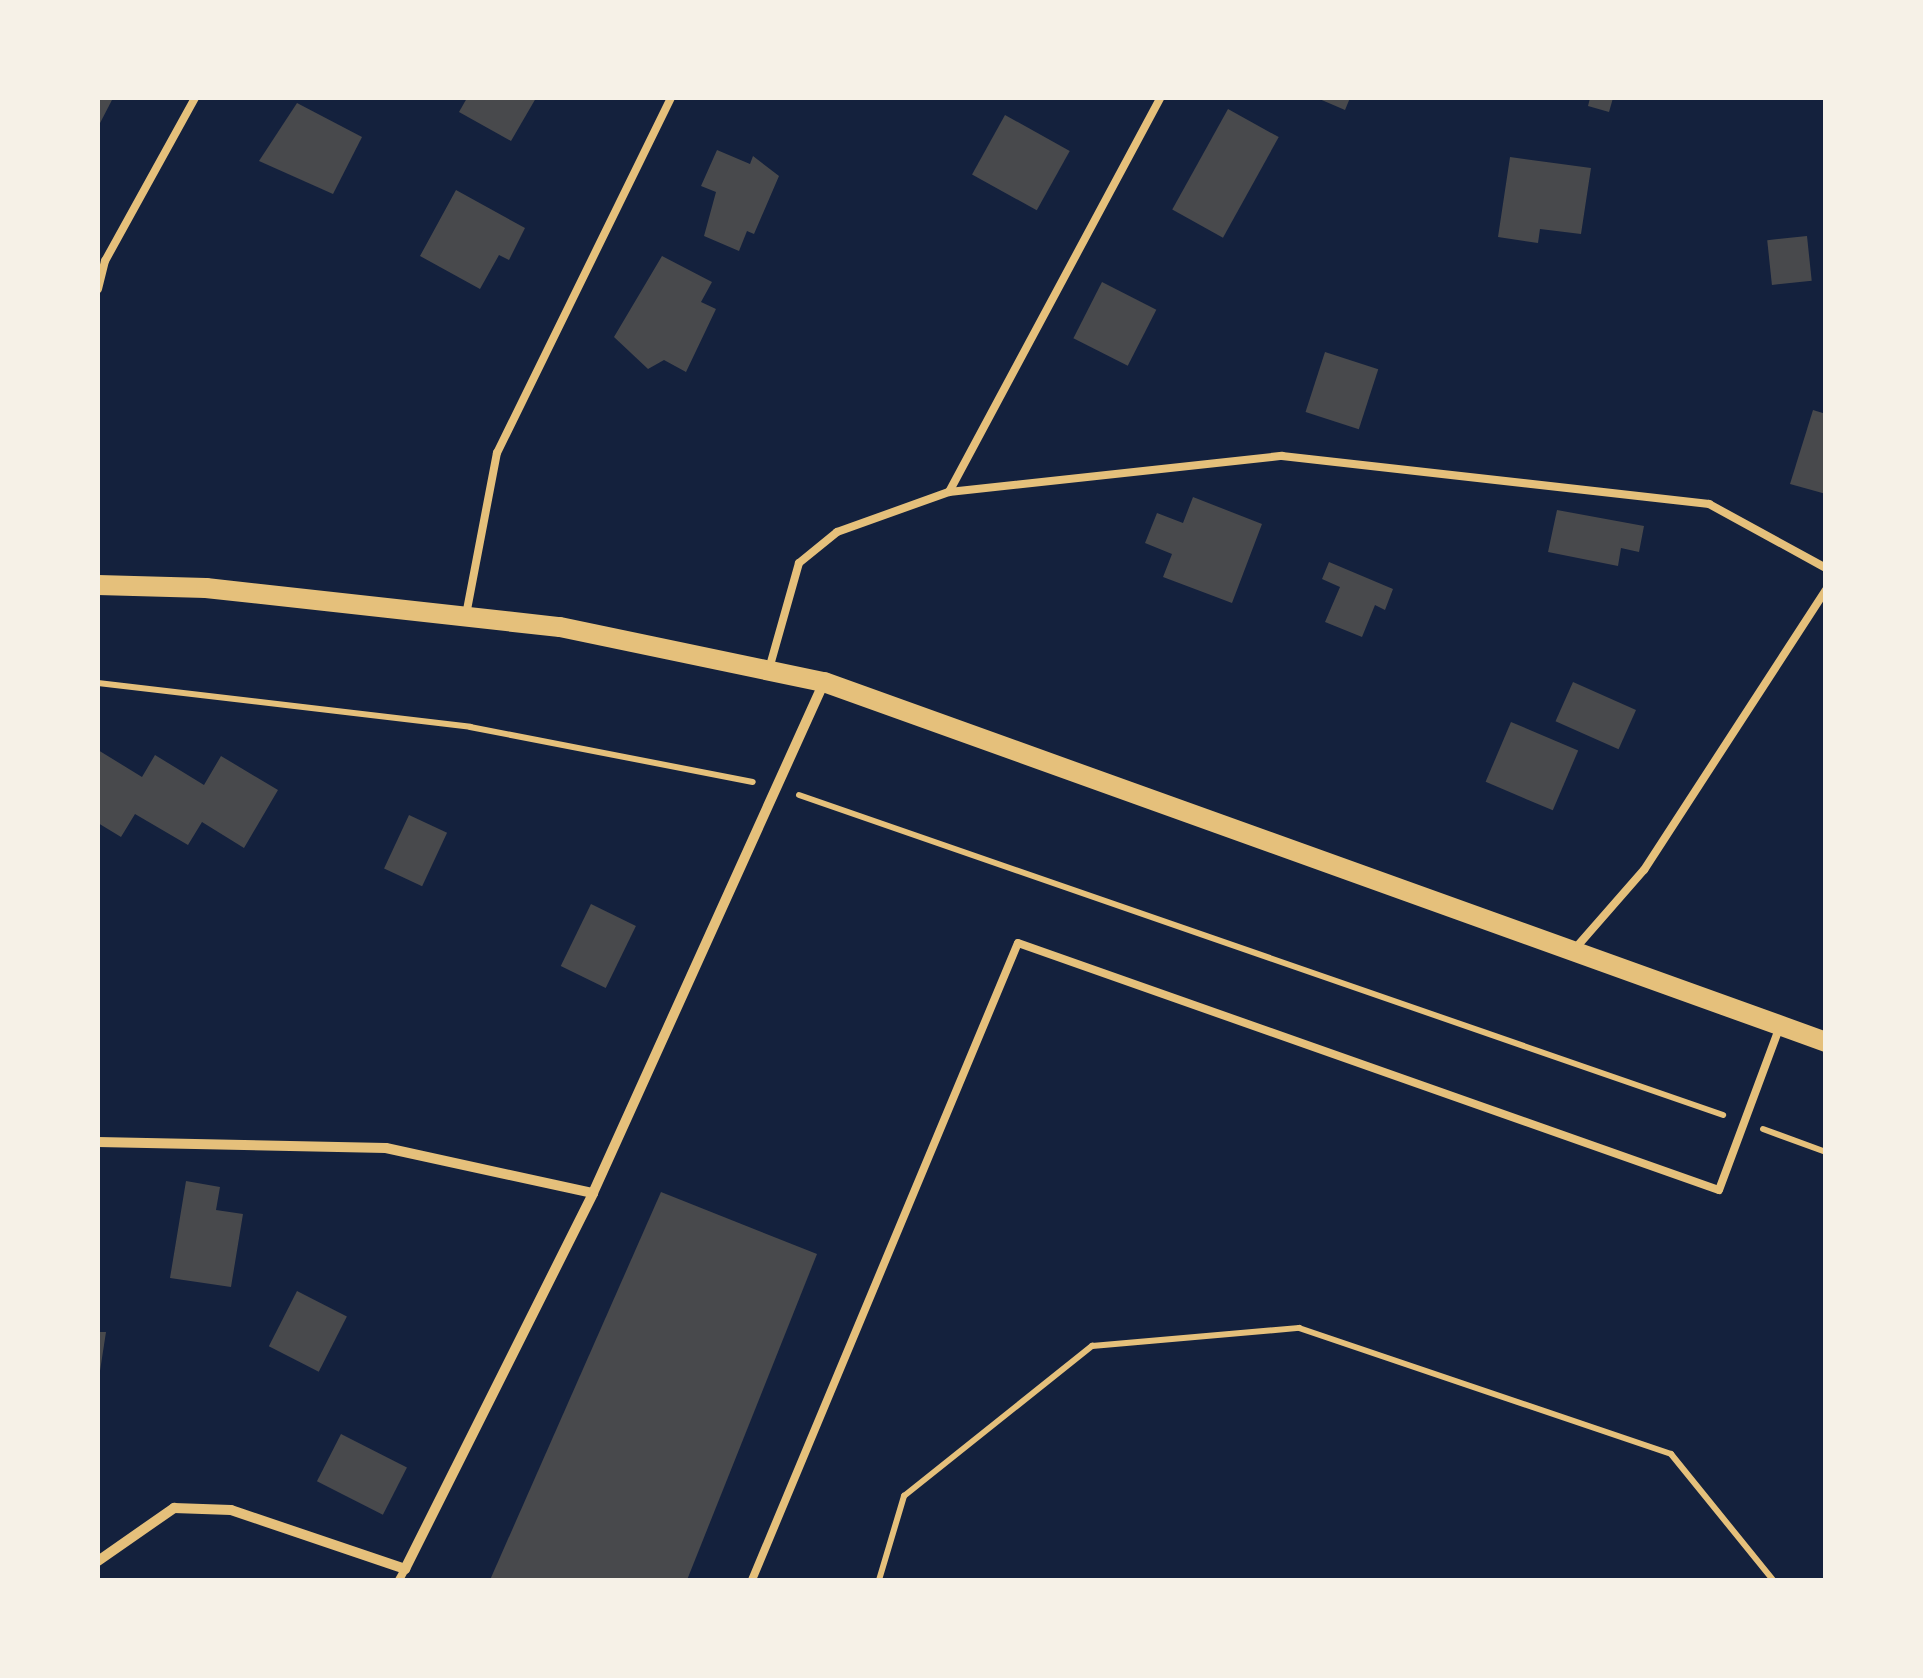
<!DOCTYPE html>
<html>
<head>
<meta charset="utf-8">
<style>
  body { margin:0 }
  #map { position:relative; width:1923px; height:1678px; overflow:hidden; background:#14213d; font-family:"Fira Sans",sans-serif }
  div>[style] { position:absolute }
  [style*='--x'] { left:calc(var(--x)*1px); top:calc(var(--y)*1px); width:calc(var(--w)*1px); rotate:calc(var(--a)*1deg) }
  .building>* { inset:0; background:#48494c; transform-origin:0 0 }
  .path>* { height:6px; margin:-3px; padding:0 3px; transform-origin:3px; border-radius:3px; background:#e5c07b }
  .service>* { height:8px; margin:-4px; padding:0 4px; transform-origin:4px; border-radius:4px; background:#e5c07b }
  .minor>* { height:10px; margin:-5px; padding:0 5px; transform-origin:5px; border-radius:5px; background:#e5c07b }
  .secondary>* { height:20px; margin:-10px; padding:0 10px; transform-origin:10px; border-radius:10px; background:#e5c07b }
  span { translate:-50% -50%; white-space:nowrap; text-align:center; line-height:1.15; -webkit-text-stroke:8px #f6f1e7; paint-order:stroke }
  .frame { position:absolute; inset:0; border:100px solid #f6f1e7; pointer-events:none }
</style>
</head>
<body>
<div id="map">
  <div class="building">
    <i style="clip-path:polygon(98px 98px,113px 98px,98px 127px)"></i>
    <i style="clip-path:polygon(467px 98px,536px 98px,511px 141px,459px 112px)"></i>
    <i style="clip-path:polygon(1317px 98px,1350px 98px,1345px 110px)"></i>
    <i style="clip-path:polygon(1590px 98px,1613px 98px,1609px 112px,1588px 106px)"></i>
    <i style="clip-path:polygon(297px 103px,362px 137px,333px 194px,259px 161px)"></i>
    <i style="left:1228px;top:109px;width:58px;height:115px;rotate:29deg"></i>
    <i style="left:1005px;top:115px;width:74px;height:68px;rotate:29deg"></i>
    <i style="clip-path:polygon(717px 150px,750px 164px,753px 156px,779px 176px,754px 234px,747px 231px,739px 251px,704px 236px,716px 192px,701px 186px)"></i>
    <i style="clip-path:polygon(1510px 157px,1591px 168px,1581px 234px,1540px 229px,1538px 243px,1498px 237px)"></i>
    <i style="clip-path:polygon(456px 190px,525px 228px,509px 260px,499px 255px,480px 289px,420px 256px)"></i>
    <i style="left:1807px;top:236px;width:45px;height:40px;rotate:84deg"></i>
    <i style="clip-path:polygon(662px 256px,712px 282px,701px 302px,716px 309px,686px 372px,664px 360px,648px 369px,614px 337px)"></i>
    <i style="left:1102px;top:282px;width:61px;height:63px;rotate:27deg"></i>
    <i style="left:1325px;top:352px;width:56px;height:63px;rotate:18deg"></i>
    <i style="clip-path:polygon(1813px 410px,1826px 414px,1826px 494px,1790px 484px)"></i>
    <i style="clip-path:polygon(1193px 497px,1262px 524px,1232px 603px,1163px 577px,1172px 554px,1145px 543px,1157px 513px,1183px 523px)"></i>
    <i style="clip-path:polygon(1557px 510px,1644px 526px,1639px 552px,1621px 548px,1618px 566px,1548px 552px)"></i>
    <i style="clip-path:polygon(1329px 562px,1393px 589px,1385px 610px,1375px 605px,1362px 637px,1325px 622px,1340px 587px,1322px 579px)"></i>
    <i style="left:1573px;top:682px;width:69px;height:43px;rotate:24deg"></i>
    <i style="left:1511px;top:722px;width:73px;height:65px;rotate:23deg"></i>
    <i style="clip-path:polygon(98px 750px,142px 777px,155px 755px,204px 785px,221px 756px,278px 790px,244px 848px,202px 822px,188px 845px,135px 814px,121px 837px,98px 823px)"></i>
    <i style="left:409px;top:815px;width:42px;height:59px;rotate:25deg"></i>
    <i style="left:591px;top:904px;width:50px;height:69px;rotate:26deg"></i>
    <i style="clip-path:polygon(186px 1181px,220px 1187px,216px 1210px,243px 1214px,231px 1287px,170px 1278px)"></i>
    <i style="clip-path:polygon(661px 1192px,817px 1254px,687px 1580px,490px 1580px)"></i>
    <i style="left:297px;top:1291px;width:56px;height:62px;rotate:27deg"></i>
    <i style="clip-path:polygon(98px 1332px,106px 1332px,100px 1371px,98px 1371px)"></i>
    <i style="left:341px;top:1434px;width:74px;height:53px;rotate:27deg"></i>
  </div>
  <div class="path">
    <i style="--x:98;--y:683;--w:375;--a:6.7"></i>
    <i style="--x:470;--y:727;--w:288;--a:11"></i>
    <i style="--x:799;--y:795;--w:978;--a:19.1"></i>
    <i style="--x:1763;--y:1129;--w:67;--a:20.1"></i>
    <i style="--x:879;--y:1580;--w:88;--a:-73.4"></i>
    <i style="--x:904;--y:1496;--w:241;--a:-38.6"></i>
    <i style="--x:1092;--y:1346;--w:208;--a:-5"></i>
    <i style="--x:1299;--y:1328;--w:393;--a:18.7"></i>
    <i style="--x:1671;--y:1454;--w:162;--a:51"></i>
  </div>
  <div class="service">
    <i style="--x:98;--y:289;--w:29;--a:-76"></i>
    <i style="--x:105;--y:261;--w:186;--a:-61.1"></i>
    <i style="--x:949;--y:492;--w:335;--a:-6.2"></i>
    <i style="--x:1282;--y:456;--w:430;--a:6.4"></i>
    <i style="--x:1709;--y:504;--w:133;--a:28.7"></i>
    <i style="--x:466;--y:615;--w:165;--a:-79.2"></i>
    <i style="--x:497;--y:453;--w:395;--a:-63.9"></i>
    <i style="--x:769;--y:669;--w:110;--a:-74.2"></i>
    <i style="--x:799;--y:563;--w:49;--a:-39.2"></i>
    <i style="--x:837;--y:532;--w:119;--a:-19.7"></i>
    <i style="--x:949;--y:492;--w:447;--a:-61.8"></i>
    <i style="--x:1573;--y:951;--w:108;--a:-48.8"></i>
    <i style="--x:1644;--y:870;--w:334;--a:-57"></i>
    <i style="--x:399;--y:1580;--w:13;--a:-61"></i>
    <i style="--x:752;--y:1580;--w:690;--a:-67.34"></i>
    <i style="--x:1018;--y:943;--w:743;--a:19.41"></i>
    <i style="--x:1719;--y:1190;--w:172;--a:-69.6"></i>
  </div>
  <div class="minor">
    <i style="--x:98;--y:1142;--w:288;--a:1.2"></i>
    <i style="--x:386;--y:1148;--w:212;--a:12.3"></i>
    <i style="--x:98;--y:1561;--w:93;--a:-34.9"></i>
    <i style="--x:174;--y:1508;--w:57;--a:2"></i>
    <i style="--x:231;--y:1510;--w:184;--a:18.7"></i>
    <i style="--x:405;--y:1569;--w:420;--a:-63.4"></i>
    <i style="--x:593;--y:1193;--w:561;--a:-65.67"></i>
  </div>
  <div class="secondary">
    <i style="--x:98;--y:585;--w:108;--a:1.6"></i>
    <i style="--x:206;--y:588;--w:356;--a:6.3"></i>
    <i style="--x:560;--y:627;--w:270;--a:11.8"></i>
    <i style="--x:824;--y:682;--w:1065;--a:19.76"></i>
  </div>
  <div class="frame"></div>
</div>
</body>
</html>
